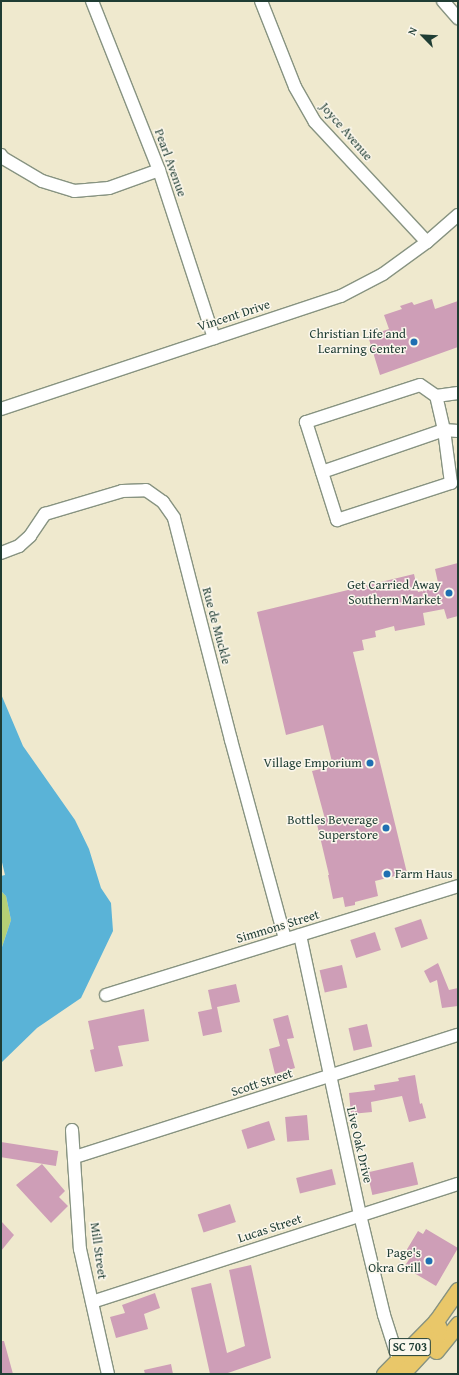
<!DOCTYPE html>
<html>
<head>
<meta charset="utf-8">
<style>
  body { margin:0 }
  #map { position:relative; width:459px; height:1375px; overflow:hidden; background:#efe9ce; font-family:"Gentium Book Plus",serif }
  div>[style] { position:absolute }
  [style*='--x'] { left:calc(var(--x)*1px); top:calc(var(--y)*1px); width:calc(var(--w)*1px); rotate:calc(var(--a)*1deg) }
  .green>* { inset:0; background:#b5d075 }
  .water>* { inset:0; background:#5ab3d7 }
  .building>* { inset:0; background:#ce9eb7; transform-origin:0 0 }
  .roads { filter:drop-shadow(1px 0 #879381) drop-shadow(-1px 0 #879381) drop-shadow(0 1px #879381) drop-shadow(0 -1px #879381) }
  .minor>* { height:12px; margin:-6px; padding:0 6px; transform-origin:6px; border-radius:6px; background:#fff }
  .major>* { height:15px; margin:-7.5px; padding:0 7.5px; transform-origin:7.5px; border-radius:7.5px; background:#e9c769 }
  .dots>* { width:11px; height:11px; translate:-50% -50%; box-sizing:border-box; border:2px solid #fbf7ec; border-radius:50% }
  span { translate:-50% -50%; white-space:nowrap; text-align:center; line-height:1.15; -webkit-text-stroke:3px #fbf7ec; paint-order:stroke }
  .shield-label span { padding:1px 3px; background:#fbf7ec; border:1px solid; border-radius:3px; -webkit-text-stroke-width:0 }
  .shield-label { font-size:12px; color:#1f3d34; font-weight:700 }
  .street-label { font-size:13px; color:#1f3d34 }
  .poi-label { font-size:13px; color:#1f3d34 }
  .right { translate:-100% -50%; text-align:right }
  .left { translate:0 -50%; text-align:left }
  .frame { position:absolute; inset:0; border:2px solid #1f3d34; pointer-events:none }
  .north { position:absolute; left:403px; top:16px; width:40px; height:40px; -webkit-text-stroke:3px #fbf7ec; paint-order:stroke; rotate:294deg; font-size:11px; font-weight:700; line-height:16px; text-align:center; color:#1f3d34 }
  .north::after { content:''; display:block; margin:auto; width:14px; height:18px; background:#1f3d34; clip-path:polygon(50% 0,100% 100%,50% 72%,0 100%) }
</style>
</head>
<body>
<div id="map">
  <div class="green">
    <i style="clip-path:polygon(1px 891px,6px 896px,11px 920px,1px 950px)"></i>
  </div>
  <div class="water">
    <i style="clip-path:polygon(1px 694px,23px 746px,75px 820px,89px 849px,101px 888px,111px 903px,113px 931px,81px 998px,37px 1028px,1px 1063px,1px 950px,11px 920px,6px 896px,1px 891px,1px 876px,5px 875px,1px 858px)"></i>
  </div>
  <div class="building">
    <i style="clip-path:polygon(432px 299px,435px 309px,458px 301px,458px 347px,380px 375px,368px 336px,389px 329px,384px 315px,402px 309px,400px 306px,412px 302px,414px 305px)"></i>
    <i style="clip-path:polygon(458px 563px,458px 616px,447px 619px,444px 609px,423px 613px,425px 625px,395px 631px,394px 626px,375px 631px,376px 637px,362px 640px,364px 650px,353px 652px,407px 873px,375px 881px,378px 896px,355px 902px,355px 905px,345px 907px,343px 897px,333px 899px,328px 875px,329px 875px,316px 820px,325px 819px,312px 771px,333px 766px,323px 725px,286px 735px,257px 612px,414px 574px,418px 592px,439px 587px,435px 569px)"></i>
    <i style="left:421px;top:919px;width:21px;height:28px;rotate:71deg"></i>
    <i style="left:375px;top:932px;width:19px;height:26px;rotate:72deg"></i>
    <i style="clip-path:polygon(438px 963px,449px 990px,458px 988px,458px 1006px,442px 1008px,437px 980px,430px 983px,424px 971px)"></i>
    <i style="left:342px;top:965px;width:23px;height:23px;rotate:77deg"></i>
    <i style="clip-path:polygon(236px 984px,240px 1002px,217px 1007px,222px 1032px,203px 1036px,198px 1012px,212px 1009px,208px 990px)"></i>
    <i style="clip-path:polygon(144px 1009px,149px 1041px,118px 1046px,123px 1066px,95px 1072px,90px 1050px,94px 1049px,88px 1021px)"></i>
    <i style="clip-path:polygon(288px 1015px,294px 1038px,287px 1039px,295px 1068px,275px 1074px,269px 1049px,280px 1046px,273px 1019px)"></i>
    <i style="left:367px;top:1024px;width:23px;height:19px;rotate:77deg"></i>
    <i style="clip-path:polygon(415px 1075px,420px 1104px,422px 1103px,426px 1118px,409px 1122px,402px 1096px,371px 1102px,372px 1112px,351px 1114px,349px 1093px,375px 1090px,374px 1085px,399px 1081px,398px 1078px)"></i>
    <i style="left:307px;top:1115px;width:25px;height:22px;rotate:85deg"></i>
    <i style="left:269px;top:1121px;width:20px;height:29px;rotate:72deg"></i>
    <i style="left:1px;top:1142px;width:58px;height:15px;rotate:9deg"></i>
    <i style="left:413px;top:1162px;width:23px;height:47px;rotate:77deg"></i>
    <i style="clip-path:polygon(42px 1164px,65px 1191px,59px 1197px,68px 1206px,51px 1223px,16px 1185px)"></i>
    <i style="left:332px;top:1169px;width:16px;height:37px;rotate:76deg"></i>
    <i style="left:230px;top:1204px;width:19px;height:34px;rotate:72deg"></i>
    <i style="clip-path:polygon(1px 1221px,14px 1235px,1px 1251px)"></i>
    <i style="clip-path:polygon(426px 1229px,458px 1248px,436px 1286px,404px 1267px,412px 1255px,406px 1251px,418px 1231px,423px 1234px)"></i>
    <i style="clip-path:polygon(251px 1265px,271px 1358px,225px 1374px,210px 1374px,191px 1288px,211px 1283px,227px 1353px,245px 1346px,229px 1270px)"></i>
    <i style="clip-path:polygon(155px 1293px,160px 1308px,144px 1314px,148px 1329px,116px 1338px,110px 1317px,125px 1313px,122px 1305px)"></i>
    <i style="clip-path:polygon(1px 1341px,4px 1341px,13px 1374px,1px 1374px)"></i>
    <i style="clip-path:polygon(171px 1364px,173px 1374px,145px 1374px,144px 1370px)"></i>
  </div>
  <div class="roads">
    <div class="minor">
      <i style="--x:92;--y:1;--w:182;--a:68.4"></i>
      <i style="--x:159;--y:170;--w:177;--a:71.9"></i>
      <i style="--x:261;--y:1;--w:92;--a:68.4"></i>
      <i style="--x:295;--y:87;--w:40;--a:60.3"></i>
      <i style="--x:315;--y:122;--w:164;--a:47"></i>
      <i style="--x:443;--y:1;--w:23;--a:49"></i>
      <i style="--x:1;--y:155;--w:4;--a:56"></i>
      <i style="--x:3;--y:158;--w:45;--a:30.5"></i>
      <i style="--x:42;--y:181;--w:34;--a:17"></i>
      <i style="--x:74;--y:191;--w:35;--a:-5"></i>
      <i style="--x:109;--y:188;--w:53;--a:-19.8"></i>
      <i style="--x:458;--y:393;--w:22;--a:172"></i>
      <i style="--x:436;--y:396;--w:19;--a:-145"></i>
      <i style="--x:420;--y:385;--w:120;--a:162"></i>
      <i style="--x:306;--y:422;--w:103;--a:72.4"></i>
      <i style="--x:337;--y:520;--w:120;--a:-18"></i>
      <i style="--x:451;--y:483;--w:53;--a:-97.5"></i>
      <i style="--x:444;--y:430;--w:14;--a:4"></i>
      <i style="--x:1;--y:409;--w:358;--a:-18.4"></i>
      <i style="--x:341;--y:296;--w:47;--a:-27.6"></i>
      <i style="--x:383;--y:274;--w:54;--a:-36"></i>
      <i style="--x:427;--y:242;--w:41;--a:-41.1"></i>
      <i style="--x:322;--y:472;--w:129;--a:-19"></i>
      <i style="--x:444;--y:430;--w:35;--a:-103"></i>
      <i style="--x:1;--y:553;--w:19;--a:-21"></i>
      <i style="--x:19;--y:546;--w:15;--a:-42"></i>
      <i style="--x:30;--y:536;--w:27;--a:-56"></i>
      <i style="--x:45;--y:514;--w:80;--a:-16.6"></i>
      <i style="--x:122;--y:491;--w:24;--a:-2"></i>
      <i style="--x:146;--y:490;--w:21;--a:35"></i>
      <i style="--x:163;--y:502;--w:19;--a:55"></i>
      <i style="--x:174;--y:518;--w:229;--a:75.6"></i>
      <i style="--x:231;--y:740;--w:206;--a:74.8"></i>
      <i style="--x:300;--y:935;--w:286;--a:77.9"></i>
      <i style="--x:360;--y:1215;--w:103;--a:76.5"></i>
      <i style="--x:384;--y:1315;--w:46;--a:72.3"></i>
      <i style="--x:106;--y:995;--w:368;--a:-17.2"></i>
      <i style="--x:72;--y:1130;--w:119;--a:86.2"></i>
      <i style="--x:80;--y:1249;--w:128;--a:77.4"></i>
      <i style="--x:75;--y:1157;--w:402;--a:-17.7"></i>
      <i style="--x:92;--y:1302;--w:385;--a:-17.9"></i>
    </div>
    <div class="major">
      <i style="--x:436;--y:1351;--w:35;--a:-51"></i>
      <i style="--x:384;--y:1374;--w:74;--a:-45.5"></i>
      <i style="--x:436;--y:1321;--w:38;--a:-55"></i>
      <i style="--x:402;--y:1374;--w:53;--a:-47.3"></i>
      <i style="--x:438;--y:1335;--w:7;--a:-82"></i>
      <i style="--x:439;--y:1328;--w:8;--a:-113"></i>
    </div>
  </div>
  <div class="dots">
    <i style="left:414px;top:342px;background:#1f6fb2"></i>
    <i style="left:449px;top:593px;background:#1f6fb2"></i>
    <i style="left:370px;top:763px;background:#1f6fb2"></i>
    <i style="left:386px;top:828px;background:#1f6fb2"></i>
    <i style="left:387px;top:874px;background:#1f6fb2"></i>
    <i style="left:429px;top:1261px;background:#1f6fb2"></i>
  </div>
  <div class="shield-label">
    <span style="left:410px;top:1347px">SC 703</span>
  </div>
  <div class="street-label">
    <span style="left:346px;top:132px;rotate:49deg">Joyce Avenue</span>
    <span style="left:170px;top:163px;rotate:70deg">Pearl Avenue</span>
    <span style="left:234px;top:316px;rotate:-18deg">Vincent Drive</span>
    <span style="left:216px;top:626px;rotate:75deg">Rue de Muckle</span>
    <span style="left:278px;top:927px;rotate:-17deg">Simmons Street</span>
    <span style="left:262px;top:1083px;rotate:-18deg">Scott Street</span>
    <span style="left:359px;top:1145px;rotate:77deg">Live Oak Drive</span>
    <span style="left:270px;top:1229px;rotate:-18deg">Lucas Street</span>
    <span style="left:98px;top:1251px;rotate:82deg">Mill Street</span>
  </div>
  <div class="poi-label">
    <span class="right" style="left:406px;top:342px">Christian Life and<br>Learning Center</span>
    <span class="right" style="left:441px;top:593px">Get Carried Away<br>Southern Market</span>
    <span class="right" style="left:362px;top:763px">Village Emporium</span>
    <span class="right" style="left:378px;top:828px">Bottles Beverage<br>Superstore</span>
    <span class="left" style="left:395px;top:874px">Farm Haus</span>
    <span class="right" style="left:421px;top:1261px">Page's<br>Okra Grill</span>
  </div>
  <div class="frame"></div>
  <div class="north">N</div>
</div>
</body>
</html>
